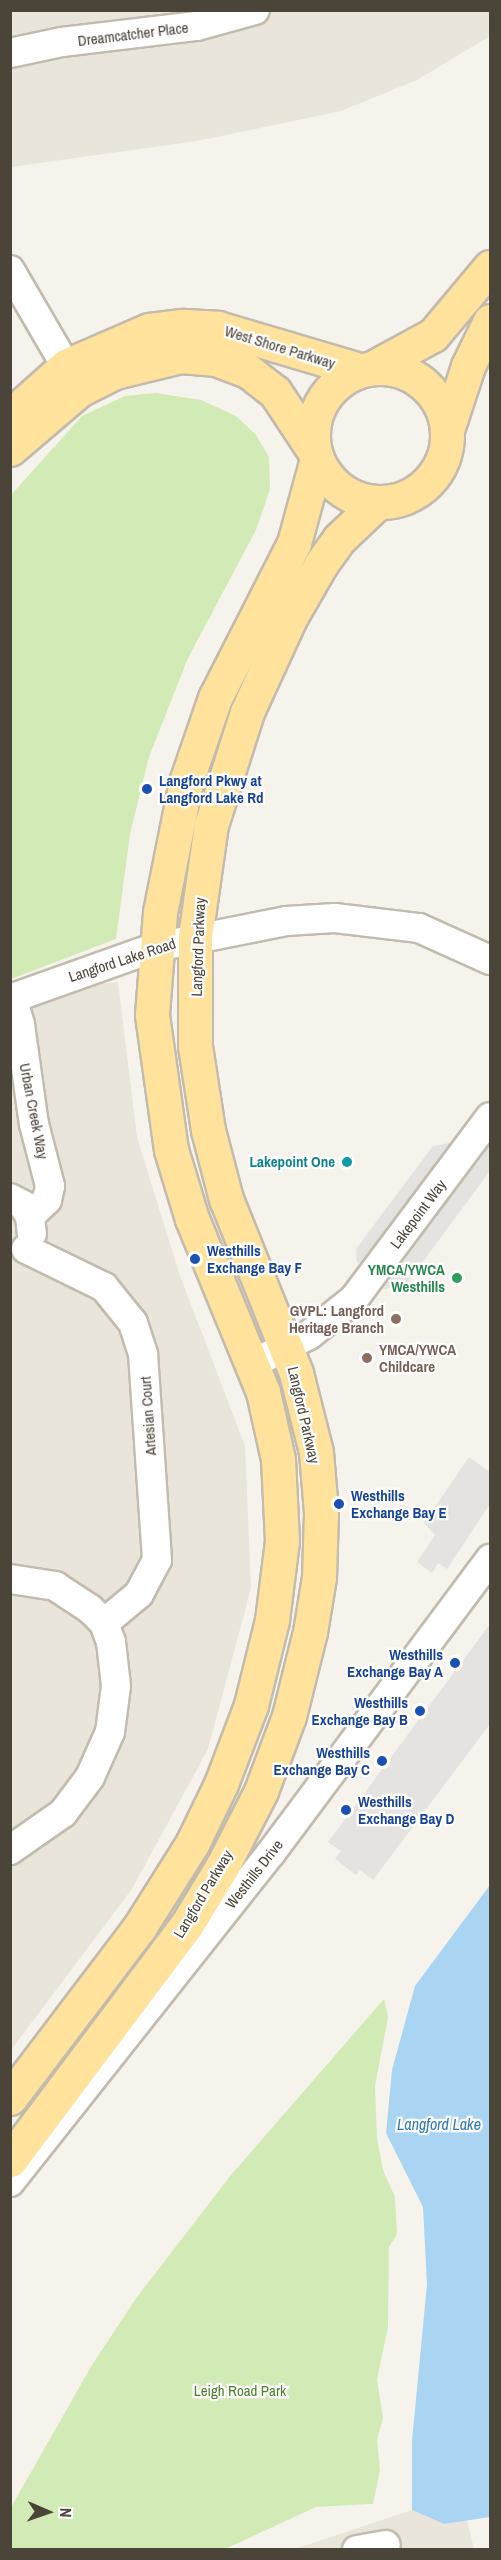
<!DOCTYPE html>
<html>
<head>
<meta charset="utf-8">
<style>
  body { margin:0 }
  #map { position:relative; width:501px; height:2560px; overflow:hidden; background:#f6f3ec; font-family:"Archivo Narrow",sans-serif }
  div>[style] { position:absolute }
  [style*='--x'] { left:calc(var(--x)*1px); top:calc(var(--y)*1px); width:calc(var(--w)*1px); rotate:calc(var(--a)*1deg) }
  .residential>* { inset:0; background:#eae5da }
  .green>* { inset:0; background:#d2eab5 }
  .parking>* { inset:0; background:#e5e3e0 }
  .water>* { inset:0; background:#a9d4f2 }
  .roads { filter:drop-shadow(2px 0 #c2bbae) drop-shadow(-2px 0 #c2bbae) drop-shadow(0 2px #c2bbae) drop-shadow(0 -2px #c2bbae) }
  .minor>* { height:28px; margin:-14px; padding:0 14px; transform-origin:14px; border-radius:14px; background:#fff }
  .major>* { height:33px; margin:-16.5px; padding:0 16.5px; transform-origin:16.5px; border-radius:16.5px; background:#ffe39c }
  .major>.ring { margin:-16.5px; padding:0; box-sizing:content-box; background:none; border:33px solid #ffe39c; border-radius:50% }
  .dots>* { width:16px; height:16px; translate:-50% -50%; box-sizing:border-box; border:3px solid #fff; border-radius:50% }
  span { translate:-50% -50%; white-space:nowrap; text-align:center; line-height:1.15; -webkit-text-stroke:4.5px #fff; paint-order:stroke }
  .street-label { font-size:15px; color:#4b4439 }
  .transit-label { font-size:15px; color:#164399; font-weight:700 }
  .left { translate:0 -50%; text-align:left }
  .right { translate:-100% -50%; text-align:right }
  .culture-label { font-size:15px; color:#0d838f; font-weight:700 }
  .leisure-label { font-size:15px; color:#27864d; font-weight:700 }
  .education-label { font-size:15px; color:#785e54; font-weight:700 }
  .park-label { font-size:15px; color:#4a7f2a }
  .water-label { font-size:16px; color:#2e7ab2; font-style:italic }
  .frame { position:absolute; inset:0; border:12px solid #4b4439; pointer-events:none }
  .north { position:absolute; left:18px; top:2482px; width:60px; height:60px; -webkit-text-stroke:4px #fff; paint-order:stroke; rotate:92deg; font-size:16px; font-weight:700; line-height:24px; text-align:center; color:#4b4439 }
  .north::after { content:''; display:block; margin:auto; width:21px; height:27px; background:#4b4439; clip-path:polygon(50% 0,100% 100%,50% 72%,0 100%) }
</style>
</head>
<body>
<div id="map">
  <div class="residential">
    <i style="clip-path:polygon(10px 11px,490px 11px,490px 36px,417px 80px,341px 111px,197px 141px,11px 167px)"></i>
    <i style="clip-path:polygon(118px 982px,137px 1137px,179px 1273px,245px 1446px,251px 1588px,208px 1749px,132px 1889px,11px 2050px,11px 993px)"></i>
    <i style="clip-path:polygon(412px 2510px,444px 2524px,467px 2520px,474px 2549px,292px 2550px)"></i>
  </div>
  <div class="green">
    <i style="clip-path:polygon(156px 393px,201px 400px,236px 416px,256px 435px,269px 457px,270px 489px,256px 530px,188px 658px,149px 757px,130px 834px,116px 939px,11px 979px,11px 495px,82px 416px,125px 396px)"></i>
    <i style="clip-path:polygon(384px 1999px,388px 2017px,375px 2086px,377px 2139px,383px 2170px,395px 2197px,397px 2234px,389px 2247px,388px 2327px,377px 2379px,383px 2418px,377px 2440px,380px 2470px,373px 2504px,316px 2507px,225px 2549px,11px 2549px,11px 2509px,14px 2502px,92px 2365px,137px 2297px,231px 2175px)"></i>
  </div>
  <div class="parking">
    <i style="clip-path:polygon(456px 1142px,366px 1262px,357px 1263px,356px 1249px,433px 1146px)"></i>
    <i style="clip-path:polygon(490px 1144px,490px 1171px,405px 1286px,383px 1289px)"></i>
    <i style="clip-path:polygon(469px 1457px,490px 1472px,490px 1504px,447px 1569px,438px 1563px,432px 1573px,417px 1562px,435px 1535px,424px 1523px)"></i>
    <i style="clip-path:polygon(490px 1624px,490px 1724px,373px 1880px,360px 1870px,356px 1875px,335px 1859px,341px 1851px,328px 1842px)"></i>
  </div>
  <div class="water">
    <i style="clip-path:polygon(490px 1885px,490px 2517px,444px 2524px,412px 2510px,412px 2441px,427px 2284px,423px 2207px,386px 2133px,392px 2070px,415px 1986px)"></i>
  </div>
  <div class="roads">
    <div class="minor">
      <i style="--x:10;--y:53;--w:53;--a:-11.9"></i>
      <i style="--x:62;--y:42;--w:136;--a:-6.8"></i>
      <i style="--x:197;--y:26;--w:60;--a:-15.4"></i>
      <i style="--x:10;--y:270;--w:133;--a:59.8"></i>
      <i style="--x:12;--y:998;--w:28;--a:73"></i>
      <i style="--x:20;--y:1025;--w:100;--a:82"></i>
      <i style="--x:34;--y:1124;--w:64;--a:75.5"></i>
      <i style="--x:50;--y:1186;--w:14;--a:102"></i>
      <i style="--x:47;--y:1200;--w:23;--a:137"></i>
      <i style="--x:10;--y:999;--w:155;--a:-19.6"></i>
      <i style="--x:156;--y:947;--w:133;--a:-11.3"></i>
      <i style="--x:286;--y:921;--w:49;--a:-3.5"></i>
      <i style="--x:335;--y:918;--w:85;--a:6.8"></i>
      <i style="--x:419;--y:928;--w:78;--a:24.3"></i>
      <i style="--x:10;--y:1198;--w:15;--a:28"></i>
      <i style="--x:23;--y:1205;--w:13;--a:58"></i>
      <i style="--x:30;--y:1216;--w:18;--a:84"></i>
      <i style="--x:26;--y:1249;--w:87;--a:26"></i>
      <i style="--x:104;--y:1287;--w:46;--a:51.1"></i>
      <i style="--x:133;--y:1323;--w:33;--a:72"></i>
      <i style="--x:143;--y:1354;--w:206;--a:86.1"></i>
      <i style="--x:157;--y:1560;--w:38;--a:118"></i>
      <i style="--x:139;--y:1594;--w:45;--a:140.4"></i>
      <i style="--x:252;--y:1364;--w:64;--a:-27"></i>
      <i style="--x:309;--y:1335;--w:58;--a:-38.7"></i>
      <i style="--x:354;--y:1299;--w:227;--a:-53.2"></i>
      <i style="--x:10;--y:1579;--w:46;--a:8.8"></i>
      <i style="--x:55;--y:1586;--w:42;--a:33.3"></i>
      <i style="--x:90;--y:1609;--w:20;--a:45"></i>
      <i style="--x:104;--y:1623;--w:20;--a:70"></i>
      <i style="--x:111;--y:1642;--w:44;--a:83.5"></i>
      <i style="--x:116;--y:1686;--w:46;--a:97.4"></i>
      <i style="--x:110;--y:1732;--w:49;--a:114"></i>
      <i style="--x:90;--y:1777;--w:45;--a:126.9"></i>
      <i style="--x:63;--y:1813;--w:65;--a:145.1"></i>
      <i style="--x:10;--y:2182;--w:420;--a:-51.6"></i>
      <i style="--x:271;--y:1853;--w:367;--a:-53.3"></i>
      <i style="--x:357;--y:2550;--w:29;--a:-10"></i>
    </div>
    <div class="major">
      <i style="--x:374;--y:367;--w:67;--a:-28.5"></i>
      <i style="--x:433;--y:335;--w:89;--a:-50"></i>
      <i class="ring" style="left:313px;top:368px;width:101px;height:101px"></i>
      <i style="--x:10;--y:416;--w:75;--a:-41.8"></i>
      <i style="--x:66;--y:366;--w:90;--a:-23.4"></i>
      <i style="--x:149;--y:330;--w:35;--a:-7"></i>
      <i style="--x:184;--y:326;--w:34;--a:3"></i>
      <i style="--x:218;--y:328;--w:148;--a:16.5"></i>
      <i style="--x:448;--y:427;--w:64;--a:-71.8"></i>
      <i style="--x:468;--y:366;--w:50;--a:-63.9"></i>
      <i style="--x:10;--y:449;--w:91;--a:-40.5"></i>
      <i style="--x:79;--y:390;--w:40;--a:-26.6"></i>
      <i style="--x:115;--y:372;--w:68;--a:-13.6"></i>
      <i style="--x:181;--y:356;--w:35;--a:5"></i>
      <i style="--x:216;--y:359;--w:34;--a:21"></i>
      <i style="--x:248;--y:371;--w:34;--a:38"></i>
      <i style="--x:275;--y:392;--w:71;--a:56.5"></i>
      <i style="--x:10;--y:2098;--w:213;--a:-52.8"></i>
      <i style="--x:139;--y:1928;--w:99;--a:-57.8"></i>
      <i style="--x:192;--y:1844;--w:67;--a:-64.2"></i>
      <i style="--x:221;--y:1784;--w:85;--a:-69.2"></i>
      <i style="--x:251;--y:1705;--w:88;--a:-76.1"></i>
      <i style="--x:272;--y:1620;--w:80;--a:-82.8"></i>
      <i style="--x:282;--y:1541;--w:82;--a:-92.8"></i>
      <i style="--x:278;--y:1459;--w:69;--a:-102.6"></i>
      <i style="--x:263;--y:1392;--w:187;--a:-112.3"></i>
      <i style="--x:192;--y:1219;--w:72;--a:-106.9"></i>
      <i style="--x:171;--y:1150;--w:137;--a:-98"></i>
      <i style="--x:152;--y:1014;--w:102;--a:-85.5"></i>
      <i style="--x:160;--y:912;--w:133;--a:-78.7"></i>
      <i style="--x:186;--y:782;--w:89;--a:-71"></i>
      <i style="--x:215;--y:698;--w:174;--a:-63"></i>
      <i style="--x:294;--y:543;--w:87;--a:-74.7"></i>
      <i style="--x:10;--y:2160;--w:293;--a:-53.1"></i>
      <i style="--x:186;--y:1926;--w:71;--a:-58.8"></i>
      <i style="--x:223;--y:1865;--w:83;--a:-62.8"></i>
      <i style="--x:261;--y:1791;--w:80;--a:-69.5"></i>
      <i style="--x:289;--y:1716;--w:87;--a:-76"></i>
      <i style="--x:310;--y:1632;--w:56;--a:-80.7"></i>
      <i style="--x:319;--y:1577;--w:65;--a:-88.2"></i>
      <i style="--x:321;--y:1512;--w:60;--a:-94.8"></i>
      <i style="--x:316;--y:1452;--w:81;--a:-104.2"></i>
      <i style="--x:296;--y:1373;--w:188;--a:-111.9"></i>
      <i style="--x:226;--y:1199;--w:71;--a:-104.6"></i>
      <i style="--x:208;--y:1130;--w:85;--a:-98.8"></i>
      <i style="--x:195;--y:1046;--w:109;--a:-90"></i>
      <i style="--x:195;--y:937;--w:113;--a:-81.9"></i>
      <i style="--x:211;--y:825;--w:119;--a:-72.3"></i>
      <i style="--x:247;--y:712;--w:103;--a:-65.4"></i>
      <i style="--x:290;--y:618;--w:62;--a:-60.1"></i>
      <i style="--x:321;--y:564;--w:31;--a:-54"></i>
      <i style="--x:339;--y:539;--w:52;--a:-43.5"></i>
    </div>
  </div>
  <div class="dots">
    <i style="left:147px;top:789px;background:#1a4fb4"></i>
    <i style="left:347px;top:1162px;background:#0f9aa8"></i>
    <i style="left:195px;top:1259px;background:#1a4fb4"></i>
    <i style="left:457px;top:1278px;background:#2e9e5b"></i>
    <i style="left:396px;top:1319px;background:#8d6e63"></i>
    <i style="left:367px;top:1358px;background:#8d6e63"></i>
    <i style="left:339px;top:1504px;background:#1a4fb4"></i>
    <i style="left:455px;top:1663px;background:#1a4fb4"></i>
    <i style="left:420px;top:1711px;background:#1a4fb4"></i>
    <i style="left:382px;top:1761px;background:#1a4fb4"></i>
    <i style="left:346px;top:1810px;background:#1a4fb4"></i>
  </div>
  <div class="street-label">
    <span style="left:133px;top:34px;rotate:-7deg">Dreamcatcher Place</span>
    <span style="left:280px;top:347px;rotate:17deg">West Shore Parkway</span>
    <span style="left:198px;top:947px;rotate:-88deg">Langford Parkway</span>
    <span style="left:122px;top:960px;rotate:-18deg">Langford Lake Road</span>
    <span style="left:34px;top:1111px;rotate:79deg">Urban Creek Way</span>
    <span style="left:418px;top:1214px;rotate:-53deg">Lakepoint Way</span>
    <span style="left:304px;top:1415px;rotate:77deg">Langford Parkway</span>
    <span style="left:148px;top:1416px;rotate:-94deg">Artesian Court</span>
    <span style="left:254px;top:1874px;rotate:-52deg">Westhills Drive</span>
    <span style="left:203px;top:1894px;rotate:-59deg">Langford Parkway</span>
  </div>
  <div class="transit-label">
    <span class="left" style="left:159px;top:789px">Langford Pkwy at<br>Langford Lake Rd</span>
    <span class="left" style="left:207px;top:1259px">Westhills<br>Exchange Bay F</span>
    <span class="left" style="left:351px;top:1504px">Westhills<br>Exchange Bay E</span>
    <span class="right" style="left:443px;top:1663px">Westhills<br>Exchange Bay A</span>
    <span class="right" style="left:408px;top:1711px">Westhills<br>Exchange Bay B</span>
    <span class="right" style="left:370px;top:1761px">Westhills<br>Exchange Bay C</span>
    <span class="left" style="left:358px;top:1810px">Westhills<br>Exchange Bay D</span>
  </div>
  <div class="culture-label">
    <span class="right" style="left:335px;top:1162px">Lakepoint One</span>
  </div>
  <div class="leisure-label">
    <span class="right" style="left:445px;top:1278px">YMCA/YWCA<br>Westhills</span>
  </div>
  <div class="education-label">
    <span class="right" style="left:384px;top:1319px">GVPL: Langford<br>Heritage Branch</span>
    <span class="left" style="left:379px;top:1358px">YMCA/YWCA<br>Childcare</span>
  </div>
  <div class="park-label">
    <span style="left:240px;top:2391px">Leigh Road Park</span>
  </div>
  <div class="water-label">
    <span style="left:439px;top:2124px">Langford Lake</span>
  </div>
  <div class="frame"></div>
  <div class="north">N</div>
</div>
</body>
</html>
